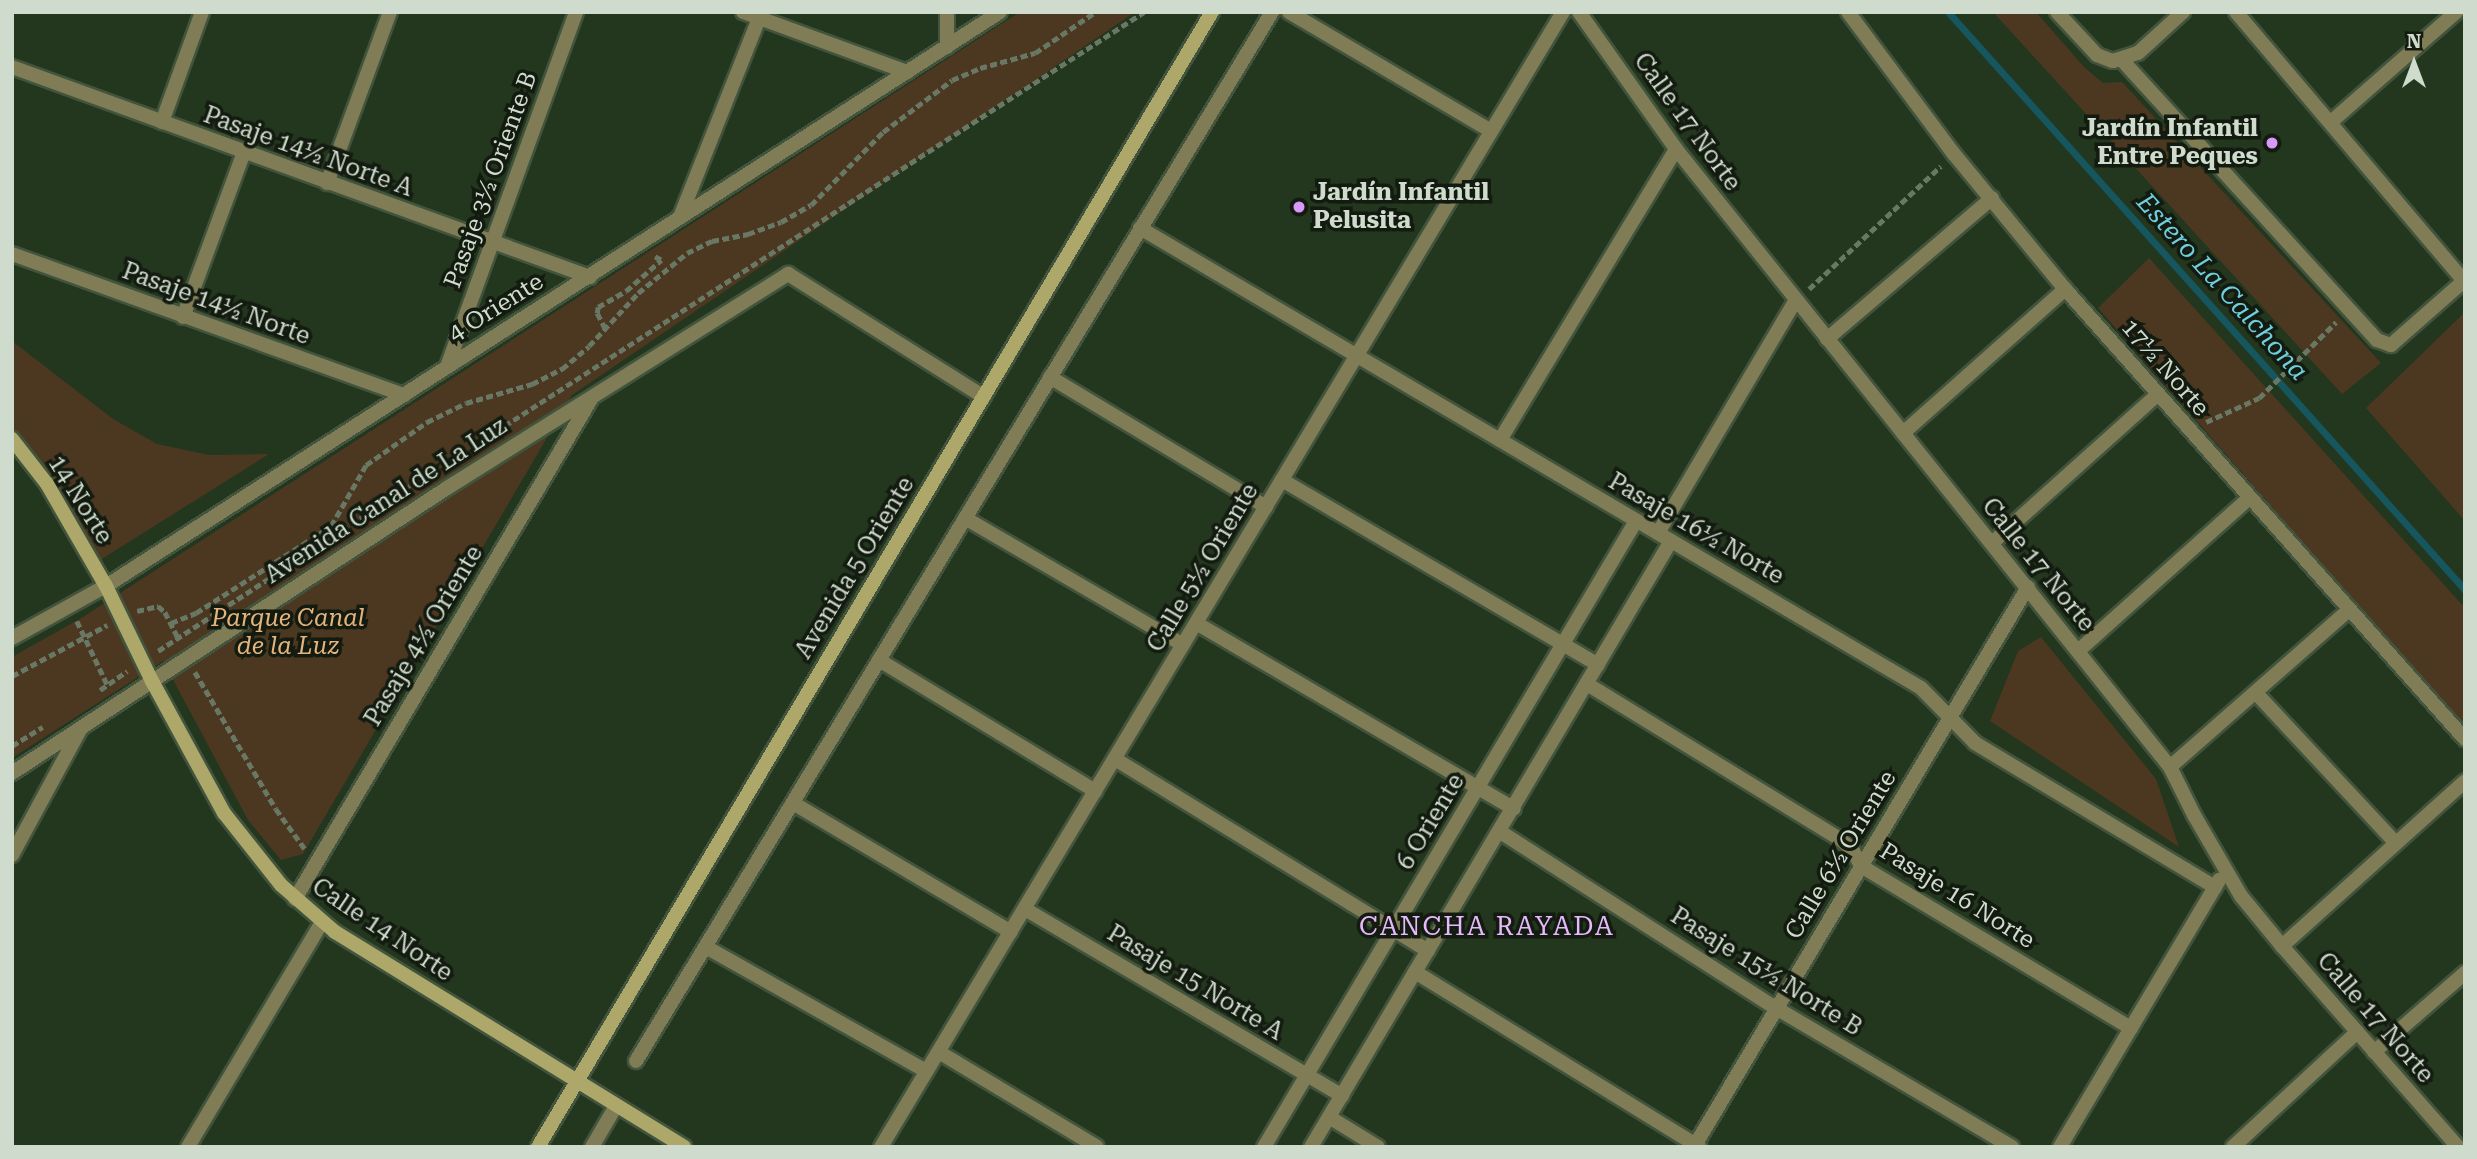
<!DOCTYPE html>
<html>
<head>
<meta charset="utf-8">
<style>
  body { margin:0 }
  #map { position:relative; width:2477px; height:1159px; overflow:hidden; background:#23361e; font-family:"Roboto Serif",serif }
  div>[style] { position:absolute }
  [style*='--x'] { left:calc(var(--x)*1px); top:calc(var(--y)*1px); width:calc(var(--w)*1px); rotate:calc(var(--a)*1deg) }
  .green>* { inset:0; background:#4c3821 }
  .stream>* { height:7px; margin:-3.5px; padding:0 3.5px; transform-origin:3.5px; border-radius:3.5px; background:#16565f }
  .path>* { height:4.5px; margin-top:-2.25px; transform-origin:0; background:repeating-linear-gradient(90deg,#687864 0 7px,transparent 0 10.5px) }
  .roads { filter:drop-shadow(2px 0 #42543d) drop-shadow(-2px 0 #42543d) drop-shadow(0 2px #42543d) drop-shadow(0 -2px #42543d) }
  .street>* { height:14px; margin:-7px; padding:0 7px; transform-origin:7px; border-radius:7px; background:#807d56 }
  .secondary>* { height:14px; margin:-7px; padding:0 7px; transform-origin:7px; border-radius:7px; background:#ada869 }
  .dots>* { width:19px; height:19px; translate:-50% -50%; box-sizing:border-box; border:4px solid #131b10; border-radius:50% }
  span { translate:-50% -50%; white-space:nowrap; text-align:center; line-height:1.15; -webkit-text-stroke:7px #131b10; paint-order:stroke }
  .street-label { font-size:24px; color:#cfdbcc }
  .poi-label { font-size:24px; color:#cfdbcc; font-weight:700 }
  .right { translate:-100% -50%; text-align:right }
  .left { translate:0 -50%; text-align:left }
  .park-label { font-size:24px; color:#e6b47b; font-style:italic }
  .water-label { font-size:26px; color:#6fcfdf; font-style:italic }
  .neighbourhood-label { font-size:26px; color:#e5bafc; letter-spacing:2px }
  .frame { position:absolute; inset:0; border:14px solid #cfdbcc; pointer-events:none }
  .north { position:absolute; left:2379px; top:28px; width:70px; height:70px; -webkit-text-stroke:5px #131b10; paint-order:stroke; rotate:0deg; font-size:19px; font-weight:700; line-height:28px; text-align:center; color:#cfdbcc }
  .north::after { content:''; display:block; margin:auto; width:24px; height:32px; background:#cfdbcc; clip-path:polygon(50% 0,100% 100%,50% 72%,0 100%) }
</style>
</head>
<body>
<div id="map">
  <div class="green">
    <i style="clip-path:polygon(1020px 12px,1135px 12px,572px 395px,303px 854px,281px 860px,248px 820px,163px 661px,12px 758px,12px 657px,83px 617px)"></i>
    <i style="clip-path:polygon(1993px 12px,2036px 12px,2084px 67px,2103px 83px,2122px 82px,2381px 363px,2342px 394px)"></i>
    <i style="clip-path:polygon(2149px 258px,2465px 608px,2465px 728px,2098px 308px)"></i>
    <i style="clip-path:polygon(2465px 312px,2465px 521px,2366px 408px)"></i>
    <i style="clip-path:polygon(12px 341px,113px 419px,157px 444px,209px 455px,269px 454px,89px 567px,12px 435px)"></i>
    <i style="clip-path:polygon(2041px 637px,2156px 779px,2179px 847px,1990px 721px,2018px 651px)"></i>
  </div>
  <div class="stream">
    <i style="--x:1948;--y:12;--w:775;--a:48.19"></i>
  </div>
  <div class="path">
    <i style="--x:1809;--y:289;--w:180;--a:-43"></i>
    <i style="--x:605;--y:329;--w:18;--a:-117"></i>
    <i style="--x:597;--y:313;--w:6;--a:-81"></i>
    <i style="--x:598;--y:307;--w:32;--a:-30"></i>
    <i style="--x:626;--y:291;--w:47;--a:-41.5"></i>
    <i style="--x:661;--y:260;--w:7;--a:-153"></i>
    <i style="--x:2206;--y:422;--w:58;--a:-24.4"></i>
    <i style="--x:2259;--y:398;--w:108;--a:-44.6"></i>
    <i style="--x:478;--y:443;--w:793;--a:-32.91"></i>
    <i style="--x:137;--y:611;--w:22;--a:-13"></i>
    <i style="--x:158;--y:606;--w:9;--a:41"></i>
    <i style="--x:165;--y:612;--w:30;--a:63"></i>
    <i style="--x:77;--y:621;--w:72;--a:64.5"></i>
    <i style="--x:171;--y:623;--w:27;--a:-22"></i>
    <i style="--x:196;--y:613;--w:161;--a:-32.8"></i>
    <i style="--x:331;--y:526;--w:70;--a:-60.2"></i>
    <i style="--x:366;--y:465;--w:75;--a:-35.2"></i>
    <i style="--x:427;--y:422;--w:43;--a:-26"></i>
    <i style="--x:466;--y:403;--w:69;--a:-16.1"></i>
    <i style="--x:532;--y:384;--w:34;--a:-27"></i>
    <i style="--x:562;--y:369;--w:35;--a:-40"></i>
    <i style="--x:589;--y:346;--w:72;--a:-47.2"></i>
    <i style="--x:638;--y:293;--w:63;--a:-39.2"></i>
    <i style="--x:687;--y:253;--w:28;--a:-26"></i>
    <i style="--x:712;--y:241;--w:37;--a:-11"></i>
    <i style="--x:748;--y:234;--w:35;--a:-20"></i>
    <i style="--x:781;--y:222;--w:34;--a:-30"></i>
    <i style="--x:811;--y:205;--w:103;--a:-45.4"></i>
    <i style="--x:883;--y:132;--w:86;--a:-37"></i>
    <i style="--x:952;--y:80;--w:30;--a:-23"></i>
    <i style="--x:980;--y:68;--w:57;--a:-15.3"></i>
    <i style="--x:1035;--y:53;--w:73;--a:-34.3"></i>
    <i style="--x:158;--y:651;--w:303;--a:-33.2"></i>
    <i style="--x:195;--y:672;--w:159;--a:59.4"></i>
    <i style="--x:276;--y:809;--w:49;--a:54.1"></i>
    <i style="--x:12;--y:676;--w:108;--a:-28.2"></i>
    <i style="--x:100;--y:690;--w:33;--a:-35"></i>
    <i style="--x:12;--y:746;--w:36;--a:-32"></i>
  </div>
  <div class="roads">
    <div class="street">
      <i style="--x:743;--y:12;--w:175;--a:20.1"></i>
      <i style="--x:1289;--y:12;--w:234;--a:30.5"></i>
      <i style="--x:1579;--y:12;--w:168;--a:54.7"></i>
      <i style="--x:1676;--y:149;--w:791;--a:51.36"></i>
      <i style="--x:2170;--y:767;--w:54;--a:63.4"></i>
      <i style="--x:2194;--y:815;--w:94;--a:59.9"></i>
      <i style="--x:2241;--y:896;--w:65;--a:50.6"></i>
      <i style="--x:2282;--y:946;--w:267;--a:48.8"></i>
      <i style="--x:1848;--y:12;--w:177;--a:53.3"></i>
      <i style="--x:1954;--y:154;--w:175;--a:50.6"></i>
      <i style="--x:2065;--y:289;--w:602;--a:48.37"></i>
      <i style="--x:2057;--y:12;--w:59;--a:47.1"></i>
      <i style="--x:2097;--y:55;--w:17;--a:21"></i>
      <i style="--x:2113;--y:61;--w:26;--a:-18"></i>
      <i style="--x:2138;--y:53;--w:61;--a:-42.3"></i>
      <i style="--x:2236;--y:12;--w:353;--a:49.7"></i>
      <i style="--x:947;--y:47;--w:35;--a:-90"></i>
      <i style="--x:2122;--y:60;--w:379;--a:47.7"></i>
      <i style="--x:2377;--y:340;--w:15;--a:20"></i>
      <i style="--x:2391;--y:345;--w:98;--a:-41.3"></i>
      <i style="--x:12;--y:67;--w:615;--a:19.97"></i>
      <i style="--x:162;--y:122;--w:117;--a:-70"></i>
      <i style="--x:2331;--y:122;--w:167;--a:-41.3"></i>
      <i style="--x:327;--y:183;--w:182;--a:-69.8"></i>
      <i style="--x:680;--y:217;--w:214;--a:-68.3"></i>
      <i style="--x:1140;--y:228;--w:906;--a:30.5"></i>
      <i style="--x:1921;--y:688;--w:77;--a:45.5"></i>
      <i style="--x:1975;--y:743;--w:280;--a:31"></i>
      <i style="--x:12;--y:254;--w:417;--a:19.8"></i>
      <i style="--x:183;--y:317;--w:176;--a:-69.7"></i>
      <i style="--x:1827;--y:339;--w:217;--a:-40.5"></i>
      <i style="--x:448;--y:364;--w:375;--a:-70"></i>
      <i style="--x:1050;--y:377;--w:252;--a:31"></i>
      <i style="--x:1903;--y:433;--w:217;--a:-41.6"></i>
      <i style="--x:1500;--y:440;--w:340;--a:-58.8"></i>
      <i style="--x:1282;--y:480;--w:366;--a:30.3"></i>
      <i style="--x:965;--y:518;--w:252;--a:30.2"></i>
      <i style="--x:1658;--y:533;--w:269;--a:-59.4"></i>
      <i style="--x:1992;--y:543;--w:223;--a:-41.9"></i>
      <i style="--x:1196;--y:623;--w:368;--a:30.3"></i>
      <i style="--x:12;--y:638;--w:107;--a:-29"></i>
      <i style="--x:106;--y:586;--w:1062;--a:-32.7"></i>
      <i style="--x:2078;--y:651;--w:229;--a:-41.8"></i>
      <i style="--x:879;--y:660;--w:253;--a:31.2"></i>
      <i style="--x:1587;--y:684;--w:297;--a:31.5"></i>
      <i style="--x:1840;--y:839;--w:16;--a:40"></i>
      <i style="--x:1852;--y:849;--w:19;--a:62"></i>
      <i style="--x:1861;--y:866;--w:315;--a:31"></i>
      <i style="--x:2256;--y:693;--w:205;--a:47"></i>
      <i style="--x:1115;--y:759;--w:367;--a:31.5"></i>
      <i style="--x:2170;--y:767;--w:238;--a:-41.3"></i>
      <i style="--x:12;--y:773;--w:520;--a:-33.23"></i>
      <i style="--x:447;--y:488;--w:403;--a:-32.1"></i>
      <i style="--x:788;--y:274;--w:231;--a:32.1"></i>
      <i style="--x:793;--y:803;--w:253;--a:30.6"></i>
      <i style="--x:1499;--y:831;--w:329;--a:32.6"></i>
      <i style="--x:1776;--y:1008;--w:274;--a:30.5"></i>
      <i style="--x:12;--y:855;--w:142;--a:-61.5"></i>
      <i style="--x:295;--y:899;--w:579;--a:-59.36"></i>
      <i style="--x:1025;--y:909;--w:368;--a:30.5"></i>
      <i style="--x:2282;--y:946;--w:246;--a:-42"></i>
      <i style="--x:706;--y:947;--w:253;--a:29.4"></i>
      <i style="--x:1415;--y:972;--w:334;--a:31.6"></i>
      <i style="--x:939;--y:1052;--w:184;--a:31"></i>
      <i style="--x:2374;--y:1052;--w:121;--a:-41"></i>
      <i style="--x:636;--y:1061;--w:1227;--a:-58.77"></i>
      <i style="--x:1329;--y:1117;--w:57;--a:31.5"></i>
      <i style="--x:188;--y:1147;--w:262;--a:-59.2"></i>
      <i style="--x:592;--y:1147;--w:48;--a:-59.7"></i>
      <i style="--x:881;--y:1147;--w:1324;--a:-59"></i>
      <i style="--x:1264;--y:1147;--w:728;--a:-59.28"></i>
      <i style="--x:1311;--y:1147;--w:705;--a:-59.29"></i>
      <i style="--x:1694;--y:1147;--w:652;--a:-59.19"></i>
      <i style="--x:2060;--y:1147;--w:311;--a:-59.2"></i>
      <i style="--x:2233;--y:1147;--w:169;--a:-42.8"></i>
    </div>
    <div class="secondary">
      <i style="--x:12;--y:439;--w:57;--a:52.1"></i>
      <i style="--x:47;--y:484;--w:118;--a:60"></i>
      <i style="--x:106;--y:586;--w:106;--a:64.2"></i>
      <i style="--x:152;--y:681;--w:150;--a:61.4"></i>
      <i style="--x:224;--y:813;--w:92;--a:51.6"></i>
      <i style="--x:281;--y:885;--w:72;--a:41"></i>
      <i style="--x:335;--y:932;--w:410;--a:31.6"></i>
      <i style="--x:538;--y:1147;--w:1320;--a:-59.3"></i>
    </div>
  </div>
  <div class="dots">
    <i style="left:2272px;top:143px;background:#d89af8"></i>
    <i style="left:1299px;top:207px;background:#d89af8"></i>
  </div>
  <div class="street-label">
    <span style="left:1687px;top:122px;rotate:54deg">Calle 17 Norte</span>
    <span style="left:308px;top:152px;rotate:20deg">Pasaje 14½ Norte A</span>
    <span style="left:491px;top:180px;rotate:-70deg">Pasaje 3½ Oriente B</span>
    <span style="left:216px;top:304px;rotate:20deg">Pasaje 14½ Norte</span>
    <span style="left:496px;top:308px;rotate:-32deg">4 Oriente</span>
    <span style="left:2165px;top:368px;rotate:49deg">17½ Norte</span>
    <span style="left:80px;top:500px;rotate:58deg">14 Norte</span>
    <span style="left:386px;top:501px;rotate:-33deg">Avenida Canal de La Luz</span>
    <span style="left:1696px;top:529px;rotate:30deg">Pasaje 16½ Norte</span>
    <span style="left:2038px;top:565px;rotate:51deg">Calle 17 Norte</span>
    <span style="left:855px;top:568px;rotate:-59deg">Avenida 5 Oriente</span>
    <span style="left:1203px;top:568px;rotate:-59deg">Calle 5½ Oriente</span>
    <span style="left:424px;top:636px;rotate:-59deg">Pasaje 4½ Oriente</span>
    <span style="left:1431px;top:822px;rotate:-59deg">6 Oriente</span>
    <span style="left:1841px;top:855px;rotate:-59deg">Calle 6½ Oriente</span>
    <span style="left:1957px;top:896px;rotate:32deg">Pasaje 16 Norte</span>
    <span style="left:382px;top:930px;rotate:34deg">Calle 14 Norte</span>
    <span style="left:1766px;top:972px;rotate:32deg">Pasaje 15½ Norte B</span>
    <span style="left:1195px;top:983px;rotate:31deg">Pasaje 15 Norte A</span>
    <span style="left:2375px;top:1018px;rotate:49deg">Calle 17 Norte</span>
  </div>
  <div class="poi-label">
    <span class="right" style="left:2258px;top:143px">Jardín Infantil<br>Entre Peques</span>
    <span class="left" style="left:1313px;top:207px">Jardín Infantil<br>Pelusita</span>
  </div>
  <div class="park-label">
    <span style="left:288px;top:633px">Parque Canal<br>de la Luz</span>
  </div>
  <div class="water-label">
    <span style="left:2222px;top:287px;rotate:48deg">Estero La Calchona</span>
  </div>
  <div class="neighbourhood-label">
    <span style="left:1487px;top:927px">CANCHA RAYADA</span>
  </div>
  <div class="frame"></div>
  <div class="north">N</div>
</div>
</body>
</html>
